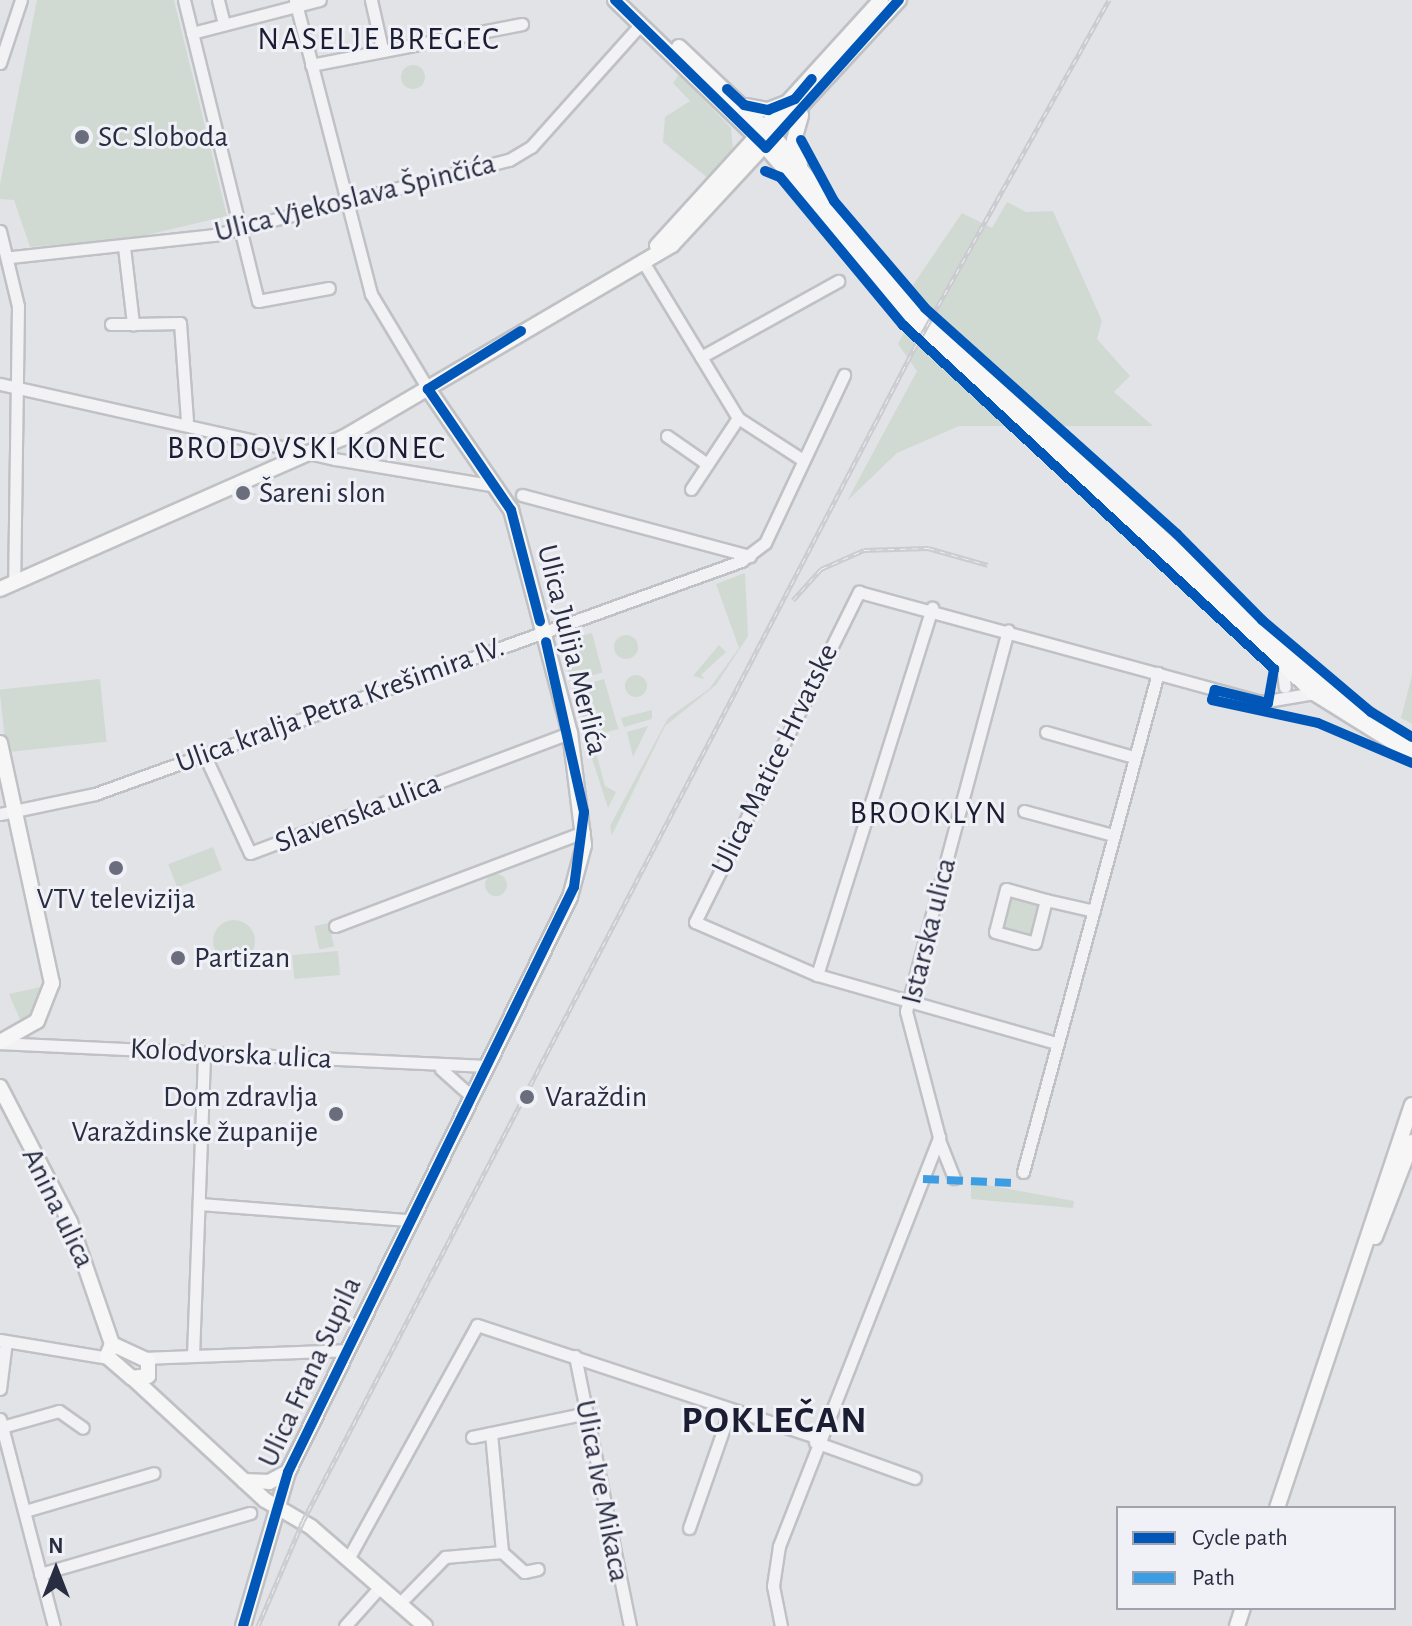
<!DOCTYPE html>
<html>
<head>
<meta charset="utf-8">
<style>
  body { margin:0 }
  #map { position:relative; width:1412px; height:1626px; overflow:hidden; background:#e2e3e7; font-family:"Alegreya Sans",sans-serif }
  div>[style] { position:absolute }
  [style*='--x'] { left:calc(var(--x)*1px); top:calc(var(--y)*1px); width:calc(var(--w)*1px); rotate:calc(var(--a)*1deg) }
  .green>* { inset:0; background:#d0dad2; transform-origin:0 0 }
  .round { border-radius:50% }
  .roads { filter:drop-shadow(2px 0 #c0c1c5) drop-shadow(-2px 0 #c0c1c5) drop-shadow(0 2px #c0c1c5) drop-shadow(0 -2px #c0c1c5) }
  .minor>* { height:11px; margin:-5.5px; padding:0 5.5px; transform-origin:5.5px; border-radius:5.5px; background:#f2f2f4 }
  .major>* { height:14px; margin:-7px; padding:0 7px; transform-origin:7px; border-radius:7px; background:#f6f6f7 }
  .rail>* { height:5px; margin-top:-2.5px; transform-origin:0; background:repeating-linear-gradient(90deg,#f0f1f7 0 6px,#cbccd0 0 12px); box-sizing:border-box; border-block:2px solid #cbccd0 }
  .quiet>* { height:8px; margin-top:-4px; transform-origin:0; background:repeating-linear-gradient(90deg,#3d9de3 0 16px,transparent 0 24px) }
  .cycleway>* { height:10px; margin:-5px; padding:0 5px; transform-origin:5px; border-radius:5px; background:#0057b8 }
  .dots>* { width:22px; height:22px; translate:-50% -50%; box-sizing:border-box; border:4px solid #f0f1f7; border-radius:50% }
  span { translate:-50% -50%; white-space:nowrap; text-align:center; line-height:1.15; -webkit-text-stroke:6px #f0f1f7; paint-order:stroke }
  .poi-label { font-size:30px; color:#292d41 }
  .left { translate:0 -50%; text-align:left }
  .right { translate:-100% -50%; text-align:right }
  .street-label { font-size:30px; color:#292d41 }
  .neighbourhood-label { font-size:32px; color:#1b1e32; letter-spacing:2px }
  .district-label { font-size:38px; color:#1b1e32; font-weight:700; letter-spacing:2px }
  .legend { position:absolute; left:1116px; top:1506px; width:280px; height:104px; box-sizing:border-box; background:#f0f1f7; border:2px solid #a0a3ae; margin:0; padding:10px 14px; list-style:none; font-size:24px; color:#292d41 }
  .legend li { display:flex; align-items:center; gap:16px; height:40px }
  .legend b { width:40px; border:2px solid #a0a3ae }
  .north { position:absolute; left:16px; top:1530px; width:80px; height:80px; -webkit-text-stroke:6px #f0f1f7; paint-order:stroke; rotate:0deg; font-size:22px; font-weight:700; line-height:32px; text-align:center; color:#292d41 }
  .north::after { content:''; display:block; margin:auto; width:28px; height:36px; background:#292d41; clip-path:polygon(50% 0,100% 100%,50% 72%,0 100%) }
</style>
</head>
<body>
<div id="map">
  <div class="green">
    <i style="clip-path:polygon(37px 0,174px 0,227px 216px,130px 239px,30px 247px,14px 200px,0 199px,0 184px)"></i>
    <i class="round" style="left:401px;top:65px;width:24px;height:24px"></i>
    <i style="clip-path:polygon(679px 74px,731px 128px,733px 149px,709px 179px,663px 142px,665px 117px,690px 101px,673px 83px)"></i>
    <i style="clip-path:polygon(1007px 202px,1026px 212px,1053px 211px,1102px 321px,1097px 339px,1130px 376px,1114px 392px,1153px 426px,959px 426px,897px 453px,847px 501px,917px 371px,898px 344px,922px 298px,911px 288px,962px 213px,992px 228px)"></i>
    <i style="clip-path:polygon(745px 573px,748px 636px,716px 685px,665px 726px,612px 835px,610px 826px,668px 718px,709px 689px,739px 648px,716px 584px)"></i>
    <i style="left:592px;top:633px;width:41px;height:33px;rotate:75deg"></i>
    <i class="round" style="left:614px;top:635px;width:24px;height:24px"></i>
    <i style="clip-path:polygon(719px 645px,726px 652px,701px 675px,705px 679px,693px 676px)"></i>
    <i class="round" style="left:625px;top:675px;width:22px;height:22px"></i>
    <i style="clip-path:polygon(1412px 675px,1412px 724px,1401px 718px)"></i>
    <i style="left:100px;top:679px;width:63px;height:101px;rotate:84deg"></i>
    <i style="left:604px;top:679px;width:52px;height:32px;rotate:74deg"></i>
    <i style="clip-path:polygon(652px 710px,652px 719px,624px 727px,621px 718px)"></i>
    <i style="clip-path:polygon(648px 726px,633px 757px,627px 732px)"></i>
    <i style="clip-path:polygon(593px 741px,605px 786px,616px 792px,608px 808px,587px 743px)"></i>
    <i style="left:213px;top:847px;width:25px;height:48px;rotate:69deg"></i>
    <i class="round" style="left:485px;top:874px;width:22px;height:22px"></i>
    <i style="left:1009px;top:895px;width:30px;height:34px;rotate:14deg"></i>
    <i class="round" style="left:213px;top:920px;width:42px;height:42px"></i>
    <i style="left:329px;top:923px;width:24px;height:15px;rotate:78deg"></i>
    <i style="left:338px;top:951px;width:24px;height:46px;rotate:85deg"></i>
    <i style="clip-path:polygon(45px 986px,31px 1018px,22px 1024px,9px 994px)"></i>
    <i style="clip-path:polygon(971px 1182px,1074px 1201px,1073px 1208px,971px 1199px)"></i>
  </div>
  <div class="roads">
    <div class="minor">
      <i style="--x:184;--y:0;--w:310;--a:76.2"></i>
      <i style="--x:258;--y:301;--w:72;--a:-10.4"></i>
      <i style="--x:218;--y:0;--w:25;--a:76"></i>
      <i style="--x:295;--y:0;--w:304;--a:75.5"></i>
      <i style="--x:371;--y:294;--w:111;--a:59"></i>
      <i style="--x:371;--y:0;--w:50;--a:77.3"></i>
      <i style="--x:192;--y:33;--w:132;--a:-14.5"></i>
      <i style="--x:0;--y:63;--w:66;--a:-71.6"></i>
      <i style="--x:311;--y:65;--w:215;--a:-11"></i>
      <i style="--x:0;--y:231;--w:77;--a:76.5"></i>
      <i style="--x:18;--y:306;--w:276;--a:90.8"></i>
      <i style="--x:124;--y:247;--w:78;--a:83.3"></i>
      <i style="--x:133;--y:324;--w:47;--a:-1.2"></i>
      <i style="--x:180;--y:323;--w:97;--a:85.9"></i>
      <i style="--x:11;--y:257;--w:204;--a:-6.2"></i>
      <i style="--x:214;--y:235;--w:304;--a:-14.3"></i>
      <i style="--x:509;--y:160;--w:26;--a:-31"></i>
      <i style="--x:531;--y:147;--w:165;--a:-48.2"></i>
      <i style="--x:642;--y:260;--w:185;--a:58.7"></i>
      <i style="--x:738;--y:418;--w:77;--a:32.9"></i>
      <i style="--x:111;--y:324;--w:22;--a:0"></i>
      <i style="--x:701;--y:357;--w:157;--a:-29"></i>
      <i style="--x:0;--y:384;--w:343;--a:12.6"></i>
      <i style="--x:335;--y:459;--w:163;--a:9.5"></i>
      <i style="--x:667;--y:436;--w:49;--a:35"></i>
      <i style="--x:691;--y:489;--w:85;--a:-56.5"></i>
      <i style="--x:522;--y:495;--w:236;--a:15"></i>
      <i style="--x:1282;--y:664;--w:23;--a:83"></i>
      <i style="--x:1046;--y:732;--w:91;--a:15.9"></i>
      <i style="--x:204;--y:754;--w:109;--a:65.1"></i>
      <i style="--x:250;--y:853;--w:342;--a:-20.6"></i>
      <i style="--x:1024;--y:811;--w:92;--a:15.1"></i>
      <i style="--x:0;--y:814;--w:97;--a:-11.9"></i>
      <i style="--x:95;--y:794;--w:687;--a:-19.83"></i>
      <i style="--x:741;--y:561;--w:30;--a:-37"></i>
      <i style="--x:765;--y:543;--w:186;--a:-64.8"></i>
      <i style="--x:1046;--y:900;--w:41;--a:-164.6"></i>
      <i style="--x:1006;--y:889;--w:44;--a:104.3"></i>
      <i style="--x:995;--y:932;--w:41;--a:15.4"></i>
      <i style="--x:1035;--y:943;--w:44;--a:-75.7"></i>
      <i style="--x:1046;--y:900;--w:49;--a:12.9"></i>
      <i style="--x:335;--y:926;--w:266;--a:-20.7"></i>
      <i style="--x:817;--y:975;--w:385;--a:-72.6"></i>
      <i style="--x:0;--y:1043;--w:487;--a:2.7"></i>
      <i style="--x:1056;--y:1043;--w:248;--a:-164.1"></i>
      <i style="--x:817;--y:975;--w:133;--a:-156.5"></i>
      <i style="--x:695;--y:922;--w:369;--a:-63.6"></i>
      <i style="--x:859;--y:592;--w:417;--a:15.3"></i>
      <i style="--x:1261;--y:702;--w:54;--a:-9.6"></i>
      <i style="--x:441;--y:1069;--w:40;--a:42"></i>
      <i style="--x:939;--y:1140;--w:41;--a:68.5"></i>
      <i style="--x:1023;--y:1172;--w:517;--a:-74.86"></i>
      <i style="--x:199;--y:1204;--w:211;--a:4.4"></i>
      <i style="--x:0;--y:1340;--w:110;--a:9.4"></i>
      <i style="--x:193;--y:1356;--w:303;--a:-87.9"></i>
      <i style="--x:575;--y:1356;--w:276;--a:78.5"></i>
      <i style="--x:141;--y:1358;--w:205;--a:-2.2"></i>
      <i style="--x:0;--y:1389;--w:48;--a:-82.9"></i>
      <i style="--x:0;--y:1419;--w:214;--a:75.4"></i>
      <i style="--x:2;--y:1427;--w:59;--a:-15.7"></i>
      <i style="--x:59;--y:1411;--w:29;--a:35"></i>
      <i style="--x:491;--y:1433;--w:120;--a:84.7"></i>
      <i style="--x:502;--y:1552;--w:30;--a:42"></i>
      <i style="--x:524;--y:1572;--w:14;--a:-12"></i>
      <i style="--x:472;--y:1437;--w:117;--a:-11.8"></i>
      <i style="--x:815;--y:1442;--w:106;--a:19.8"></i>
      <i style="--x:25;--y:1511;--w:134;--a:-16.4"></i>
      <i style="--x:689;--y:1528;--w:125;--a:-70.8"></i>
      <i style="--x:348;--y:1559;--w:267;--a:-61.1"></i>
      <i style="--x:477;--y:1325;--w:357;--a:18.3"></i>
      <i style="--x:40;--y:1574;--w:219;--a:-16.2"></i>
      <i style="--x:399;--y:1604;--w:66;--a:-45.6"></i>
      <i style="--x:445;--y:1557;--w:57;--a:-5"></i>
      <i style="--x:345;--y:1626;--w:51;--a:-48.2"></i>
      <i style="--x:781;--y:1626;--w:41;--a:-101.3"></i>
      <i style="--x:773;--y:1586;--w:40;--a:-81.5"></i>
      <i style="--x:779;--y:1546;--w:439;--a:-68.6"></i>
      <i style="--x:939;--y:1137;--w:130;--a:-104.7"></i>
      <i style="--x:906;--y:1011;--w:394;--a:-75"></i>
    </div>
    <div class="major">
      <i style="--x:615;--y:0;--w:200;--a:44"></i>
      <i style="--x:759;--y:139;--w:247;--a:49.6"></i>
      <i style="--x:919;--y:327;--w:538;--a:42.82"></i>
      <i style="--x:1314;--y:693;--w:115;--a:31.9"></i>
      <i style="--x:679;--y:47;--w:134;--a:43.5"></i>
      <i style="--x:776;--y:139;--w:215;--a:50.8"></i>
      <i style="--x:912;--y:306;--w:468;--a:42.8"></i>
      <i style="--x:1255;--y:624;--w:107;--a:40.8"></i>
      <i style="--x:1336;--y:694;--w:91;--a:33.3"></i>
      <i style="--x:747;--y:106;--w:21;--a:11"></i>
      <i style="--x:768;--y:110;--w:25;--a:-21"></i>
      <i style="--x:800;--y:164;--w:25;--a:-104"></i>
      <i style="--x:794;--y:140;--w:26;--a:-74"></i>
      <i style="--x:657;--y:246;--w:333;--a:-47.7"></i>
      <i style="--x:0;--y:589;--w:375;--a:-23.8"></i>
      <i style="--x:343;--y:438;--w:381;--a:-30.4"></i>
      <i style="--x:672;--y:245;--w:334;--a:-47.2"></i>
      <i style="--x:0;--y:743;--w:246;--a:77.8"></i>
      <i style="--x:52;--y:983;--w:41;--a:111.5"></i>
      <i style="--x:37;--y:1021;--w:43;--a:150.4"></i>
      <i style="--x:0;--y:1087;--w:152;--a:62.6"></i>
      <i style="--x:70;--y:1222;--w:129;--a:71"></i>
      <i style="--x:1375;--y:1237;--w:102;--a:-68.7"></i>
      <i style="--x:112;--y:1344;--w:40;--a:25"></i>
      <i style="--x:148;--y:1361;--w:15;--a:90"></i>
      <i style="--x:148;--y:1376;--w:16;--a:173"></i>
      <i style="--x:132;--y:1378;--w:33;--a:-139"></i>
      <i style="--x:107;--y:1356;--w:13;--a:-67"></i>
      <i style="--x:135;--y:1380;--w:177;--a:42.7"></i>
      <i style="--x:265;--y:1500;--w:53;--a:30.4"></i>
      <i style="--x:311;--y:1527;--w:151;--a:41"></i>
      <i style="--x:244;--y:1481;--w:25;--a:2"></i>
      <i style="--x:269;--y:1482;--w:21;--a:-28"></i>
      <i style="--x:1277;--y:1508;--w:425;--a:-71.5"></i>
      <i style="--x:243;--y:1626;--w:160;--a:-73.7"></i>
      <i style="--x:288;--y:1472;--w:640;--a:-63.88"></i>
      <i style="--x:570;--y:897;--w:54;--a:-74.9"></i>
      <i style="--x:584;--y:845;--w:113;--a:-97.1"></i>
      <i style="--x:570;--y:733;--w:231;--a:-104.8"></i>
      <i style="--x:511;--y:510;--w:147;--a:-124.4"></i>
      <i style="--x:1237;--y:1626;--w:19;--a:-72"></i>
    </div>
  </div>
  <div class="rail">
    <i style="--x:793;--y:600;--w:42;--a:-47.9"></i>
    <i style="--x:821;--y:569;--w:47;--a:-23.8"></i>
    <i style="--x:864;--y:550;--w:64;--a:-1.8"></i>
    <i style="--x:928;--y:548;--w:62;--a:15.8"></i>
    <i style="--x:258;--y:1626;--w:114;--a:-66.8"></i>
    <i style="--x:303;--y:1521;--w:1324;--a:-62.47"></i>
    <i style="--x:915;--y:347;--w:398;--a:-60.8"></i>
  </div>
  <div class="quiet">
    <i style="--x:923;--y:1179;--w:91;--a:2.5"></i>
  </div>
  <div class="cycleway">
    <i style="--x:615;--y:0;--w:211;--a:44.4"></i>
    <i style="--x:766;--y:148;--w:199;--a:-48.1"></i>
    <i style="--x:727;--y:89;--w:23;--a:43"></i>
    <i style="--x:744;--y:105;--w:25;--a:12"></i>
    <i style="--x:768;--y:110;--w:29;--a:-22"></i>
    <i style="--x:795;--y:99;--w:26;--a:-50"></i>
    <i style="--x:801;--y:140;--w:69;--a:61.6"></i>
    <i style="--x:834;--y:201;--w:140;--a:49.6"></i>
    <i style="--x:925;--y:308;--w:338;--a:41.9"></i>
    <i style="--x:1177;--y:534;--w:121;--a:45.3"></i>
    <i style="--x:1262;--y:620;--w:143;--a:40.2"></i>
    <i style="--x:1371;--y:712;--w:48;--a:31.4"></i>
    <i style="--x:765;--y:171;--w:16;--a:22"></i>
    <i style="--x:780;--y:177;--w:192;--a:50.3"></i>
    <i style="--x:903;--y:325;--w:506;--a:42.84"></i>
    <i style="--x:1274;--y:669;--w:35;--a:100"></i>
    <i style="--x:1268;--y:703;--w:55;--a:-166.2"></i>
    <i style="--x:1215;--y:690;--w:10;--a:107"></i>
    <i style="--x:1212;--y:700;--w:108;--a:12.2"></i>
    <i style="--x:1318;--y:723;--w:102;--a:23.1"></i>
    <i style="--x:521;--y:331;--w:110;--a:148.1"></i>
    <i style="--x:428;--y:389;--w:147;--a:55.6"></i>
    <i style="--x:511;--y:510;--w:115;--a:75.4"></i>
    <i style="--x:243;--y:1626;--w:160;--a:-73.7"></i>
    <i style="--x:288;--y:1472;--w:651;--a:-63.95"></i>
    <i style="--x:574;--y:887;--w:76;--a:-82.4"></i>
    <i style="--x:584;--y:812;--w:174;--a:-102.6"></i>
  </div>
  <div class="dots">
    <i style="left:82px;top:137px;background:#6a6d7b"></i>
    <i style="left:243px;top:493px;background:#6a6d7b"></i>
    <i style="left:116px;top:868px;background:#6a6d7b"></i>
    <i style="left:178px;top:958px;background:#6a6d7b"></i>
    <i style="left:527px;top:1097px;background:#6a6d7b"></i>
    <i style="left:336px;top:1114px;background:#6a6d7b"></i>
  </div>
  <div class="poi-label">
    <span class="left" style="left:98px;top:137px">SC Sloboda</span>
    <span class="left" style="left:259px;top:493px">Šareni slon</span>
    <span style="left:116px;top:899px">VTV televizija</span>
    <span class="left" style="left:194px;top:958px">Partizan</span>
    <span class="right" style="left:318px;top:1114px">Dom zdravlja<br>Varaždinske županije</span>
    <span class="left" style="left:545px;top:1097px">Varaždin</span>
  </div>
  <div class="street-label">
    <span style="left:355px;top:198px;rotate:-14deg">Ulica Vjekoslava Špinčića</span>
    <span style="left:572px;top:650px;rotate:76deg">Ulica Julija Merlića</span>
    <span style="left:340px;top:705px;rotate:-20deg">Ulica kralja Petra Krešimira IV.</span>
    <span style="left:775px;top:759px;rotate:-64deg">Ulica Matice Hrvatske</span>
    <span style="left:358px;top:813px;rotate:-21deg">Slavenska ulica</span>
    <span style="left:929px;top:931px;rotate:-76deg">Istarska ulica</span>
    <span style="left:231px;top:1054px;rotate:3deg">Kolodvorska ulica</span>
    <span style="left:58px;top:1208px;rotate:64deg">Anina ulica</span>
    <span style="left:310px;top:1372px;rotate:-65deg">Ulica Frana Supila</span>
    <span style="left:602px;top:1491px;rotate:79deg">Ulica Ive Mikaca</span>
  </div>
  <div class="neighbourhood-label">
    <span style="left:379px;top:39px">NASELJE BREGEC</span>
    <span style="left:307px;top:448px">BRODOVSKI KONEC</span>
    <span style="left:929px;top:813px">BROOKLYN</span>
  </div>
  <div class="district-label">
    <span style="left:775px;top:1422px">POKLEČAN</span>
  </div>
  <ul class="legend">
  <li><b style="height:10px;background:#0057b8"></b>Cycle path</li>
  <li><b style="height:10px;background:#3d9de3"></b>Path</li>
  </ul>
  <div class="north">N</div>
</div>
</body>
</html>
